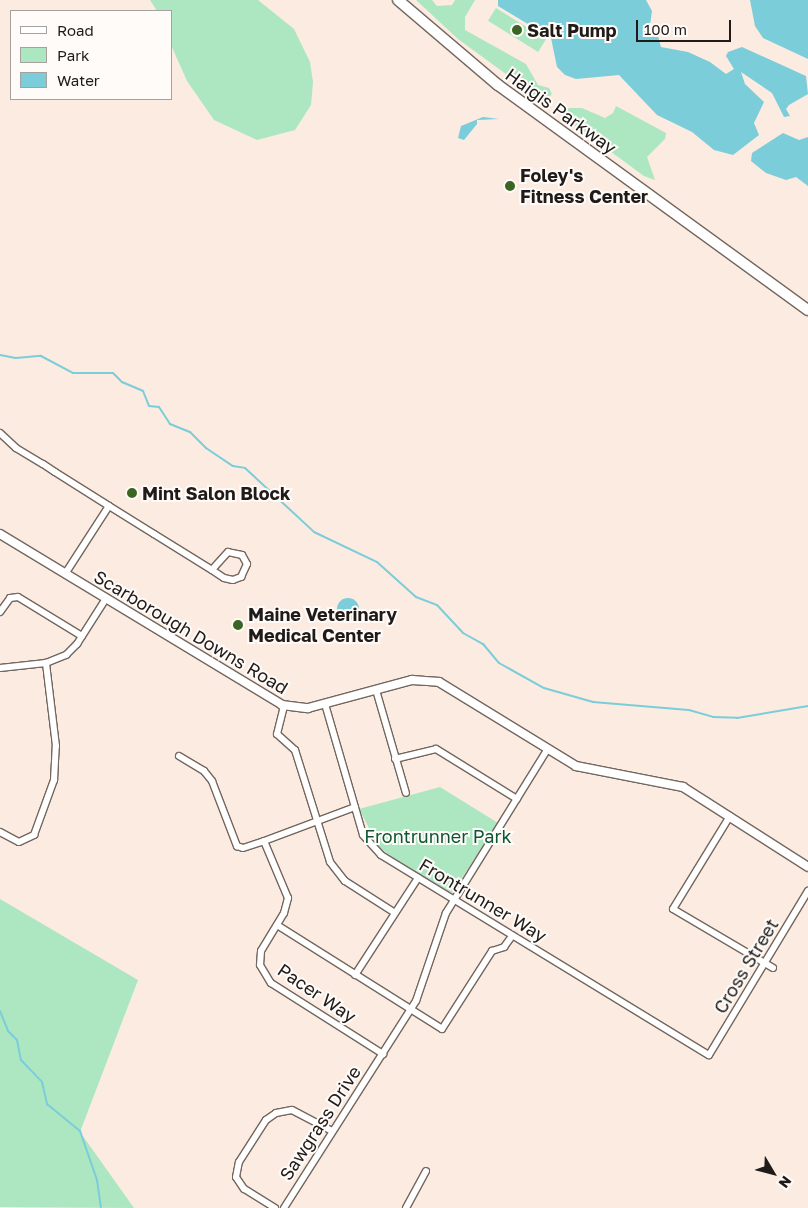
<!DOCTYPE html>
<html>
<head>
<meta charset="utf-8">
<style>
  body { margin:0 }
  #map { position:relative; width:808px; height:1208px; overflow:hidden; background:#fbebe1; font-family:"Golos Text",sans-serif }
  div>[style] { position:absolute }
  [style*='--x'] { left:calc(var(--x)*1px); top:calc(var(--y)*1px); width:calc(var(--w)*1px); rotate:calc(var(--a)*1deg) }
  .green>* { inset:0; background:#ace7c1; transform-origin:0 0 }
  .water>* { inset:0; background:#7bcdda }
  .round { border-radius:50% }
  .stream>* { height:2px; margin:-1px; padding:0 1px; transform-origin:1px; border-radius:1px; background:#7bcdda }
  .roads { filter:drop-shadow(1px 0 #73665d) drop-shadow(-1px 0 #73665d) drop-shadow(0 1px #73665d) drop-shadow(0 -1px #73665d) }
  .minor>* { height:6px; margin:-3px; padding:0 3px; transform-origin:3px; border-radius:3px; background:#fff }
  .tertiary>* { height:8px; margin:-4px; padding:0 4px; transform-origin:4px; border-radius:4px; background:#fff }
  .primary>* { height:10px; margin:-5px; padding:0 5px; transform-origin:5px; border-radius:5px; background:#fff }
  .dots>* { width:14px; height:14px; translate:-50% -50%; box-sizing:border-box; border:2px solid #fefbf9; border-radius:50% }
  span { translate:-50% -50%; white-space:nowrap; text-align:center; line-height:1.15; -webkit-text-stroke:4px #fefbf9; paint-order:stroke }
  .poi-label { font-size:18px; color:#201b18; font-weight:700 }
  .left { translate:0 -50%; text-align:left }
  .street-label { font-size:18px; color:#201b18 }
  .park-label { font-size:18px; color:#0e5633 }
  .legend { position:absolute; left:10px; top:10px; width:162px; height:90px; box-sizing:border-box; background:#fefbf9; border:1px solid #a5a19f; margin:0; padding:6px 9px; list-style:none; font-size:15px; color:#201b18 }
  .legend li { display:flex; align-items:center; gap:10px; height:25px }
  .legend b { width:25px; border:1px solid #a5a19f }
  .north { position:absolute; left:748px; top:1148px; width:50px; height:50px; -webkit-text-stroke:4px #fefbf9; paint-order:stroke; rotate:127deg; font-size:14px; font-weight:700; line-height:20px; text-align:center; color:#201b18 }
  .north::after { content:''; display:block; margin:auto; width:18px; height:22px; background:#201b18; clip-path:polygon(50% 0,100% 100%,50% 72%,0 100%) }
  .scale { position:absolute; left:636px; top:20px; width:95px; height:22px; box-sizing:border-box; border:2px solid #201b18; border-top:0; padding-left:6px; font-size:15px; line-height:18px; white-space:nowrap; color:#201b18; -webkit-text-stroke:4px #fefbf9; paint-order:stroke }
</style>
</head>
<body>
<div id="map">
  <div class="green">
    <i style="clip-path:polygon(150px 0,258px 0,294px 29px,310px 62px,313px 82px,311px 105px,295px 130px,257px 140px,214px 120px,187px 81px,171px 45px,171px 11px,157px 11px)"></i>
    <i style="clip-path:polygon(416px 0,432px 0,437px 6px,452px 5px,455px 0,475px 0,465px 17px,465px 30px,526px 64px,538px 85px,549px 88px,552px 94px,544px 102px,458px 39px)"></i>
    <i style="left:496px;top:8px;width:59px;height:15px;rotate:32deg"></i>
    <i style="clip-path:polygon(616px 106px,666px 133px,665px 139px,647px 157px,655px 180px,644px 176px,562px 116px,569px 108px,582px 108px,605px 118px,613px 113px)"></i>
    <i style="clip-path:polygon(440px 787px,498px 823px,452px 893px,406px 868px,379px 847px,359px 809px)"></i>
    <i style="clip-path:polygon(0 899px,138px 980px,80px 1132px,134px 1208px,0 1207px)"></i>
  </div>
  <div class="water">
    <i style="clip-path:polygon(498px 0,646px 0,652px 11px,649px 32px,658px 36px,661px 47px,688px 52px,710px 62px,726px 74px,734px 69px,726px 56px,728px 52px,742px 47px,806px 76px,808px 94px,789px 105px,786px 109px,790px 116px,784px 117px,772px 93px,741px 72px,745px 84px,764px 102px,754px 123px,759px 135px,733px 155px,714px 150px,692px 132px,657px 115px,619px 75px,576px 79px,565px 75px,557px 67px,551px 38px,498px 6px)"></i>
    <i style="clip-path:polygon(750px 0,808px 0,808px 59px,763px 38px,755px 26px)"></i>
    <i style="clip-path:polygon(483px 117px,499px 119px,477px 120px,477px 124px,464px 140px,458px 138px,461px 126px)"></i>
    <i style="clip-path:polygon(783px 133px,799px 140px,808px 137px,808px 186px,796px 177px,786px 180px,766px 173px,751px 161px,752px 153px)"></i>
    <i class="round" style="left:337px;top:598px;width:22px;height:22px"></i>
  </div>
  <div class="stream">
    <i style="--x:0;--y:355;--w:16;--a:11"></i>
    <i style="--x:16;--y:358;--w:25;--a:-5"></i>
    <i style="--x:41;--y:356;--w:36;--a:28"></i>
    <i style="--x:73;--y:373;--w:40;--a:0"></i>
    <i style="--x:113;--y:373;--w:13;--a:45"></i>
    <i style="--x:122;--y:382;--w:23;--a:23"></i>
    <i style="--x:143;--y:391;--w:16;--a:68"></i>
    <i style="--x:149;--y:406;--w:10;--a:6"></i>
    <i style="--x:159;--y:407;--w:20;--a:57"></i>
    <i style="--x:170;--y:424;--w:22;--a:22"></i>
    <i style="--x:190;--y:432;--w:23;--a:45"></i>
    <i style="--x:206;--y:448;--w:32;--a:34"></i>
    <i style="--x:233;--y:466;--w:12;--a:9"></i>
    <i style="--x:245;--y:468;--w:94;--a:42.8"></i>
    <i style="--x:314;--y:532;--w:70;--a:25.5"></i>
    <i style="--x:377;--y:562;--w:52;--a:41.9"></i>
    <i style="--x:416;--y:597;--w:22;--a:21"></i>
    <i style="--x:437;--y:605;--w:38;--a:47"></i>
    <i style="--x:463;--y:633;--w:23;--a:29"></i>
    <i style="--x:483;--y:644;--w:25;--a:50"></i>
    <i style="--x:499;--y:663;--w:51;--a:29.1"></i>
    <i style="--x:544;--y:688;--w:51;--a:15.9"></i>
    <i style="--x:593;--y:702;--w:96;--a:4.8"></i>
    <i style="--x:689;--y:710;--w:25;--a:16"></i>
    <i style="--x:713;--y:717;--w:24;--a:2"></i>
    <i style="--x:737;--y:718;--w:72;--a:-9.6"></i>
    <i style="--x:0;--y:1011;--w:22;--a:68"></i>
    <i style="--x:8;--y:1031;--w:13;--a:45"></i>
    <i style="--x:17;--y:1040;--w:20;--a:79"></i>
    <i style="--x:21;--y:1060;--w:30;--a:46"></i>
    <i style="--x:42;--y:1082;--w:23;--a:77"></i>
    <i style="--x:47;--y:1104;--w:43;--a:39.3"></i>
    <i style="--x:80;--y:1131;--w:52;--a:70.9"></i>
    <i style="--x:97;--y:1180;--w:28;--a:82"></i>
  </div>
  <div class="roads">
    <div class="minor">
      <i style="--x:0;--y:433;--w:22;--a:43"></i>
      <i style="--x:16;--y:448;--w:31;--a:31"></i>
      <i style="--x:43;--y:464;--w:14;--a:34"></i>
      <i style="--x:55;--y:472;--w:64;--a:32.2"></i>
      <i style="--x:109;--y:506;--w:53;--a:31.9"></i>
      <i style="--x:154;--y:534;--w:68;--a:31.8"></i>
      <i style="--x:212;--y:570;--w:14;--a:34"></i>
      <i style="--x:224;--y:578;--w:9;--a:13"></i>
      <i style="--x:233;--y:580;--w:9;--a:-21"></i>
      <i style="--x:241;--y:577;--w:14;--a:-65"></i>
      <i style="--x:247;--y:564;--w:10;--a:-119"></i>
      <i style="--x:242;--y:555;--w:14;--a:-168"></i>
      <i style="--x:228;--y:552;--w:24;--a:132"></i>
      <i style="--x:65;--y:574;--w:81;--a:-57.1"></i>
      <i style="--x:0;--y:612;--w:17;--a:-54"></i>
      <i style="--x:10;--y:598;--w:8;--a:-7"></i>
      <i style="--x:18;--y:597;--w:75;--a:31.4"></i>
      <i style="--x:0;--y:668;--w:46;--a:-6.2"></i>
      <i style="--x:46;--y:663;--w:22;--a:-22"></i>
      <i style="--x:66;--y:655;--w:16;--a:-45"></i>
      <i style="--x:77;--y:644;--w:52;--a:-57.5"></i>
      <i style="--x:376;--y:690;--w:107;--a:73.8"></i>
      <i style="--x:325;--y:704;--w:136;--a:73.8"></i>
      <i style="--x:363;--y:835;--w:27;--a:48"></i>
      <i style="--x:381;--y:855;--w:384;--a:31.4"></i>
      <i style="--x:709;--y:1055;--w:192;--a:-58.9"></i>
      <i style="--x:284;--y:706;--w:29;--a:104"></i>
      <i style="--x:277;--y:734;--w:24;--a:42"></i>
      <i style="--x:295;--y:750;--w:117;--a:72.6"></i>
      <i style="--x:330;--y:862;--w:24;--a:52"></i>
      <i style="--x:345;--y:881;--w:59;--a:32.6"></i>
      <i style="--x:179;--y:756;--w:29;--a:31"></i>
      <i style="--x:204;--y:771;--w:13;--a:51"></i>
      <i style="--x:212;--y:781;--w:70;--a:69"></i>
      <i style="--x:237;--y:846;--w:6;--a:18"></i>
      <i style="--x:243;--y:848;--w:22;--a:-18"></i>
      <i style="--x:395;--y:759;--w:42;--a:-13.7"></i>
      <i style="--x:436;--y:749;--w:95;--a:31.7"></i>
      <i style="--x:355;--y:807;--w:97;--a:159.5"></i>
      <i style="--x:264;--y:841;--w:62;--a:67.2"></i>
      <i style="--x:288;--y:898;--w:16;--a:105"></i>
      <i style="--x:284;--y:913;--w:44;--a:121.2"></i>
      <i style="--x:261;--y:951;--w:14;--a:94"></i>
      <i style="--x:260;--y:965;--w:21;--a:59"></i>
      <i style="--x:271;--y:983;--w:133;--a:32.4"></i>
      <i style="--x:730;--y:816;--w:109;--a:121.5"></i>
      <i style="--x:673;--y:909;--w:116;--a:30.5"></i>
      <i style="--x:0;--y:832;--w:21;--a:28"></i>
      <i style="--x:19;--y:842;--w:17;--a:-25"></i>
      <i style="--x:34;--y:835;--w:59;--a:-70"></i>
      <i style="--x:54;--y:780;--w:34;--a:-87"></i>
      <i style="--x:56;--y:746;--w:84;--a:-96.9"></i>
      <i style="--x:277;--y:925;--w:195;--a:32.2"></i>
      <i style="--x:442;--y:1029;--w:93;--a:-57.3"></i>
      <i style="--x:492;--y:951;--w:13;--a:-18"></i>
      <i style="--x:504;--y:947;--w:14;--a:-54"></i>
      <i style="--x:355;--y:975;--w:116;--a:-57"></i>
      <i style="--x:275;--y:1208;--w:36;--a:-148"></i>
      <i style="--x:244;--y:1189;--w:14;--a:-124"></i>
      <i style="--x:236;--y:1177;--w:15;--a:-79"></i>
      <i style="--x:239;--y:1162;--w:50;--a:-57.3"></i>
      <i style="--x:266;--y:1120;--w:12;--a:-35"></i>
      <i style="--x:276;--y:1113;--w:16;--a:-11"></i>
      <i style="--x:292;--y:1110;--w:45;--a:27.7"></i>
      <i style="--x:284;--y:1208;--w:246;--a:-57.5"></i>
      <i style="--x:416;--y:1001;--w:93;--a:-71.2"></i>
      <i style="--x:446;--y:913;--w:192;--a:-58.2"></i>
      <i style="--x:406;--y:1208;--w:42;--a:-61.6"></i>
    </div>
    <div class="tertiary">
      <i style="--x:0;--y:534;--w:330;--a:31.2"></i>
      <i style="--x:282;--y:705;--w:26;--a:7"></i>
      <i style="--x:308;--y:708;--w:108;--a:-15.1"></i>
      <i style="--x:412;--y:680;--w:27;--a:4"></i>
      <i style="--x:439;--y:682;--w:161;--a:31.5"></i>
      <i style="--x:576;--y:766;--w:109;--a:11.1"></i>
      <i style="--x:683;--y:787;--w:148;--a:32.6"></i>
    </div>
    <div class="primary">
      <i style="--x:398;--y:0;--w:131;--a:40.4"></i>
      <i style="--x:498;--y:85;--w:383;--a:36"></i>
    </div>
  </div>
  <div class="dots">
    <i style="left:517px;top:30px;background:#3b6522"></i>
    <i style="left:510px;top:186px;background:#3b6522"></i>
    <i style="left:132px;top:493px;background:#3b6522"></i>
    <i style="left:238px;top:625px;background:#3b6522"></i>
  </div>
  <div class="poi-label">
    <span class="left" style="left:527px;top:30px">Salt Pump</span>
    <span class="left" style="left:520px;top:186px">Foley's<br>Fitness Center</span>
    <span class="left" style="left:142px;top:493px">Mint Salon Block</span>
    <span class="left" style="left:248px;top:625px">Maine Veterinary<br>Medical Center</span>
  </div>
  <div class="street-label">
    <span style="left:561px;top:111px;rotate:36deg">Haigis Parkway</span>
    <span style="left:191px;top:632px;rotate:31deg">Scarborough Downs Road</span>
    <span style="left:483px;top:900px;rotate:31deg">Frontrunner Way</span>
    <span style="left:746px;top:966px;rotate:-59deg">Cross Street</span>
    <span style="left:317px;top:993px;rotate:34deg">Pacer Way</span>
    <span style="left:320px;top:1123px;rotate:-57deg">Sawgrass Drive</span>
  </div>
  <div class="park-label">
    <span style="left:438px;top:836px">Frontrunner Park</span>
  </div>
  <ul class="legend">
  <li><b style="height:6px;background:#fff"></b>Road</li>
  <li><b style="height:14px;background:#ace7c1"></b>Park</li>
  <li><b style="height:14px;background:#7bcdda"></b>Water</li>
  </ul>
  <div class="north">N</div>
  <div class="scale">100 m</div>
</div>
</body>
</html>
